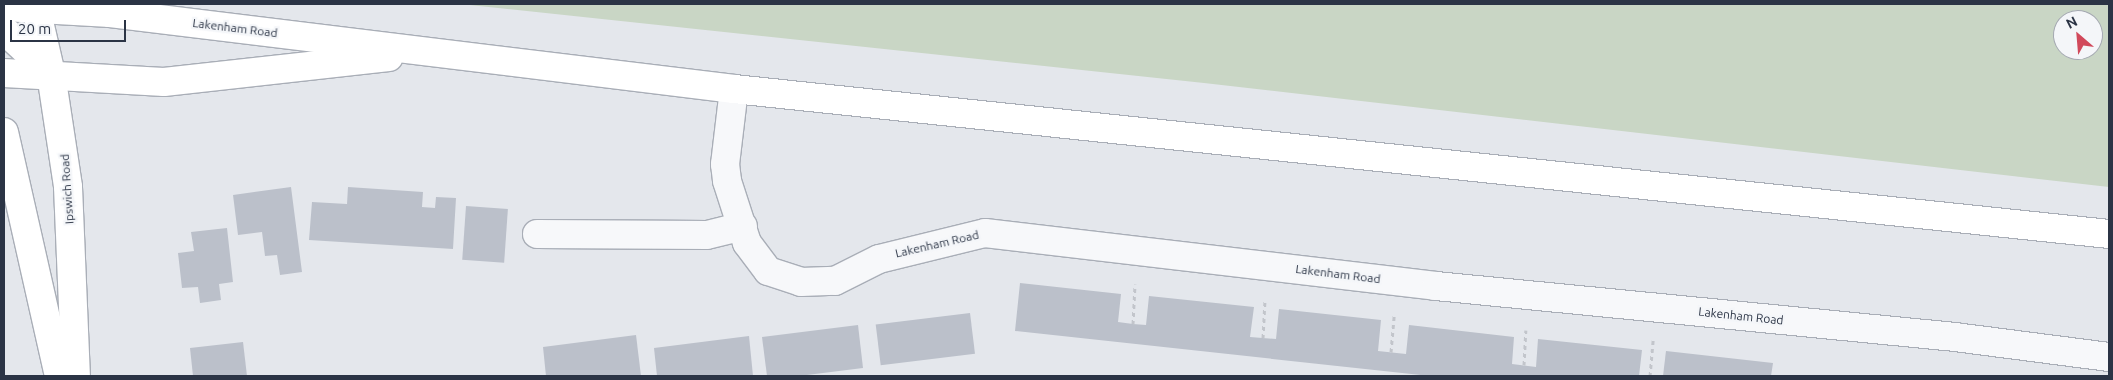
<!DOCTYPE html>
<html>
<head>
<meta charset="utf-8">
<style>
  body { margin:0 }
  #map { position:relative; width:2113px; height:380px; overflow:hidden; background:#e4e7ec; font-family:Ubuntu,sans-serif }
  div>[style] { position:absolute }
  [style*='--x'] { left:calc(var(--x)*1px); top:calc(var(--y)*1px); width:calc(var(--w)*1px); rotate:calc(var(--a)*1deg) }
  .green>* { inset:0; background:#c9d6c5 }
  .building>* { inset:0; background:#bbc0ca; transform-origin:0 0 }
  .path>* { height:3px; margin-top:-1.5px; transform-origin:0; background:repeating-linear-gradient(90deg,#c2c5cb 0 4px,transparent 0 8px) }
  .roads { filter:drop-shadow(1px 0 #a9aeb7) drop-shadow(-1px 0 #a9aeb7) drop-shadow(0 1px #a9aeb7) drop-shadow(0 -1px #a9aeb7) }
  .minor>* { height:28px; margin:-14px; padding:0 14px; transform-origin:14px; border-radius:14px; background:#f7f8fa }
  .major>* { height:28px; margin:-14px; padding:0 14px; transform-origin:14px; border-radius:14px; background:#fff }
  .highway>* { height:28px; margin:-14px; padding:0 14px; transform-origin:14px; border-radius:14px; background:#fff }
  span { translate:-50% -50%; white-space:nowrap; text-align:center; line-height:1.15; -webkit-text-stroke:4.5px #f4f6f9; paint-order:stroke }
  .street-label { font-size:12px; color:#2b3445 }
  .frame { position:absolute; inset:0; border:5px solid #2b3445; pointer-events:none }
  .north { position:absolute; left:2053px; top:10px; width:50px; height:50px; box-sizing:border-box; background:#f4f6f9; border:1px solid #a4a8b1; border-radius:50%; rotate:333deg; font-size:14px; font-weight:700; line-height:20px; text-align:center; color:#2b3445 }
  .north::after { content:''; display:block; margin:auto; width:18px; height:22px; background:#d1495b; clip-path:polygon(50% 0,100% 100%,50% 72%,0 100%) }
  .scale { position:absolute; left:10px; top:20px; width:116px; height:22px; box-sizing:border-box; border:2px solid #2b3445; border-top:0; padding-left:6px; font-size:15px; line-height:18px; white-space:nowrap; color:#2b3445; -webkit-text-stroke:4px #f4f6f9; paint-order:stroke }
</style>
</head>
<body>
<div id="map">
  <div class="green">
    <i style="clip-path:polygon(evenodd,460px 4px,2109px 4px,2109px 187px,1204px 83px,460px 4px,2063px 20px,2093px 20px,2093px 50px,2063px 50px,2063px 20px)"></i>
  </div>
  <div class="building">
    <i style="clip-path:polygon(291px 187px,302px 272px,280px 275px,277px 255px,265px 256px,262px 232px,238px 235px,233px 195px)"></i>
    <i style="clip-path:polygon(348px 187px,423px 192px,422px 207px,435px 208px,436px 197px,456px 198px,453px 249px,309px 240px,312px 202px,347px 204px)"></i>
    <i style="left:466px;top:206px;width:42px;height:54px;rotate:4deg"></i>
    <i style="clip-path:polygon(227px 228px,233px 282px,219px 284px,221px 300px,200px 303px,198px 287px,182px 288px,178px 253px,194px 251px,191px 232px)"></i>
    <i style="clip-path:polygon(1020px 283px,1121px 294px,1118px 322px,1133px 324px,1146px 325px,1149px 296px,1254px 307px,1250px 337px,1276px 339px,1279px 309px,1381px 320px,1378px 351px,1406px 354px,1409px 325px,1514px 337px,1512px 364px,1536px 367px,1538px 339px,1642px 350px,1639px 376px,1430px 376px,1015px 331px)"></i>
    <i style="left:970px;top:313px;width:41px;height:95px;rotate:83deg"></i>
    <i style="clip-path:polygon(858px 325px,863px 368px,799px 376px,767px 376px,762px 337px)"></i>
    <i style="clip-path:polygon(636px 335px,641px 376px,546px 376px,543px 347px)"></i>
    <i style="clip-path:polygon(749px 336px,753px 376px,657px 376px,654px 348px)"></i>
    <i style="clip-path:polygon(243px 342px,247px 376px,193px 376px,190px 348px)"></i>
    <i style="clip-path:polygon(1666px 351px,1773px 363px,1771px 376px,1663px 376px)"></i>
  </div>
  <div class="path">
    <i style="--x:1133;--y:324;--w:40;--a:-87.1"></i>
    <i style="--x:1263;--y:338;--w:39;--a:-87"></i>
    <i style="--x:1391;--y:352;--w:38;--a:-85"></i>
    <i style="--x:1524;--y:365;--w:35;--a:-87"></i>
    <i style="--x:1650;--y:376;--w:36;--a:-85"></i>
  </div>
  <div class="roads">
    <div class="minor">
      <i style="--x:734;--y:89;--w:76;--a:96.8"></i>
      <i style="--x:725;--y:164;--w:17;--a:83"></i>
      <i style="--x:727;--y:181;--w:65;--a:72.1"></i>
      <i style="--x:747;--y:243;--w:35;--a:53"></i>
      <i style="--x:768;--y:271;--w:35;--a:18"></i>
      <i style="--x:801;--y:282;--w:34;--a:-2"></i>
      <i style="--x:835;--y:281;--w:49;--a:-26.6"></i>
      <i style="--x:879;--y:259;--w:109;--a:-13.8"></i>
      <i style="--x:985;--y:233;--w:454;--a:6.7"></i>
      <i style="--x:1436;--y:286;--w:521;--a:5.61"></i>
      <i style="--x:1955;--y:337;--w:155;--a:7.4"></i>
      <i style="--x:537;--y:234;--w:170;--a:0.3"></i>
      <i style="--x:707;--y:235;--w:37;--a:-14"></i>
    </div>
    <div class="major">
      <i style="--x:35;--y:4;--w:72;--a:77.1"></i>
    </div>
    <div class="highway">
      <i style="--x:4;--y:7;--w:106;--a:3.2"></i>
      <i style="--x:110;--y:13;--w:629;--a:6.94"></i>
      <i style="--x:734;--y:89;--w:1383;--a:6.02"></i>
      <i style="--x:4;--y:30;--w:64;--a:43.1"></i>
      <i style="--x:4;--y:73;--w:160;--a:3.2"></i>
      <i style="--x:164;--y:82;--w:226;--a:-6.3"></i>
      <i style="--x:51;--y:74;--w:114;--a:81.4"></i>
      <i style="--x:68;--y:187;--w:189;--a:87.6"></i>
      <i style="--x:4;--y:132;--w:250;--a:77.3"></i>
    </div>
  </div>
  <div class="street-label">
    <span style="left:235px;top:28px;rotate:7deg">Lakenham Road</span>
    <span style="left:67px;top:189px;rotate:-94deg">Ipswich Road</span>
    <span style="left:937px;top:244px;rotate:-13deg">Lakenham Road</span>
    <span style="left:1338px;top:274px;rotate:7deg">Lakenham Road</span>
    <span style="left:1741px;top:316px;rotate:6deg">Lakenham Road</span>
  </div>
  <div class="frame"></div>
  <div class="north">N</div>
  <div class="scale">20 m</div>
</div>
</body>
</html>
